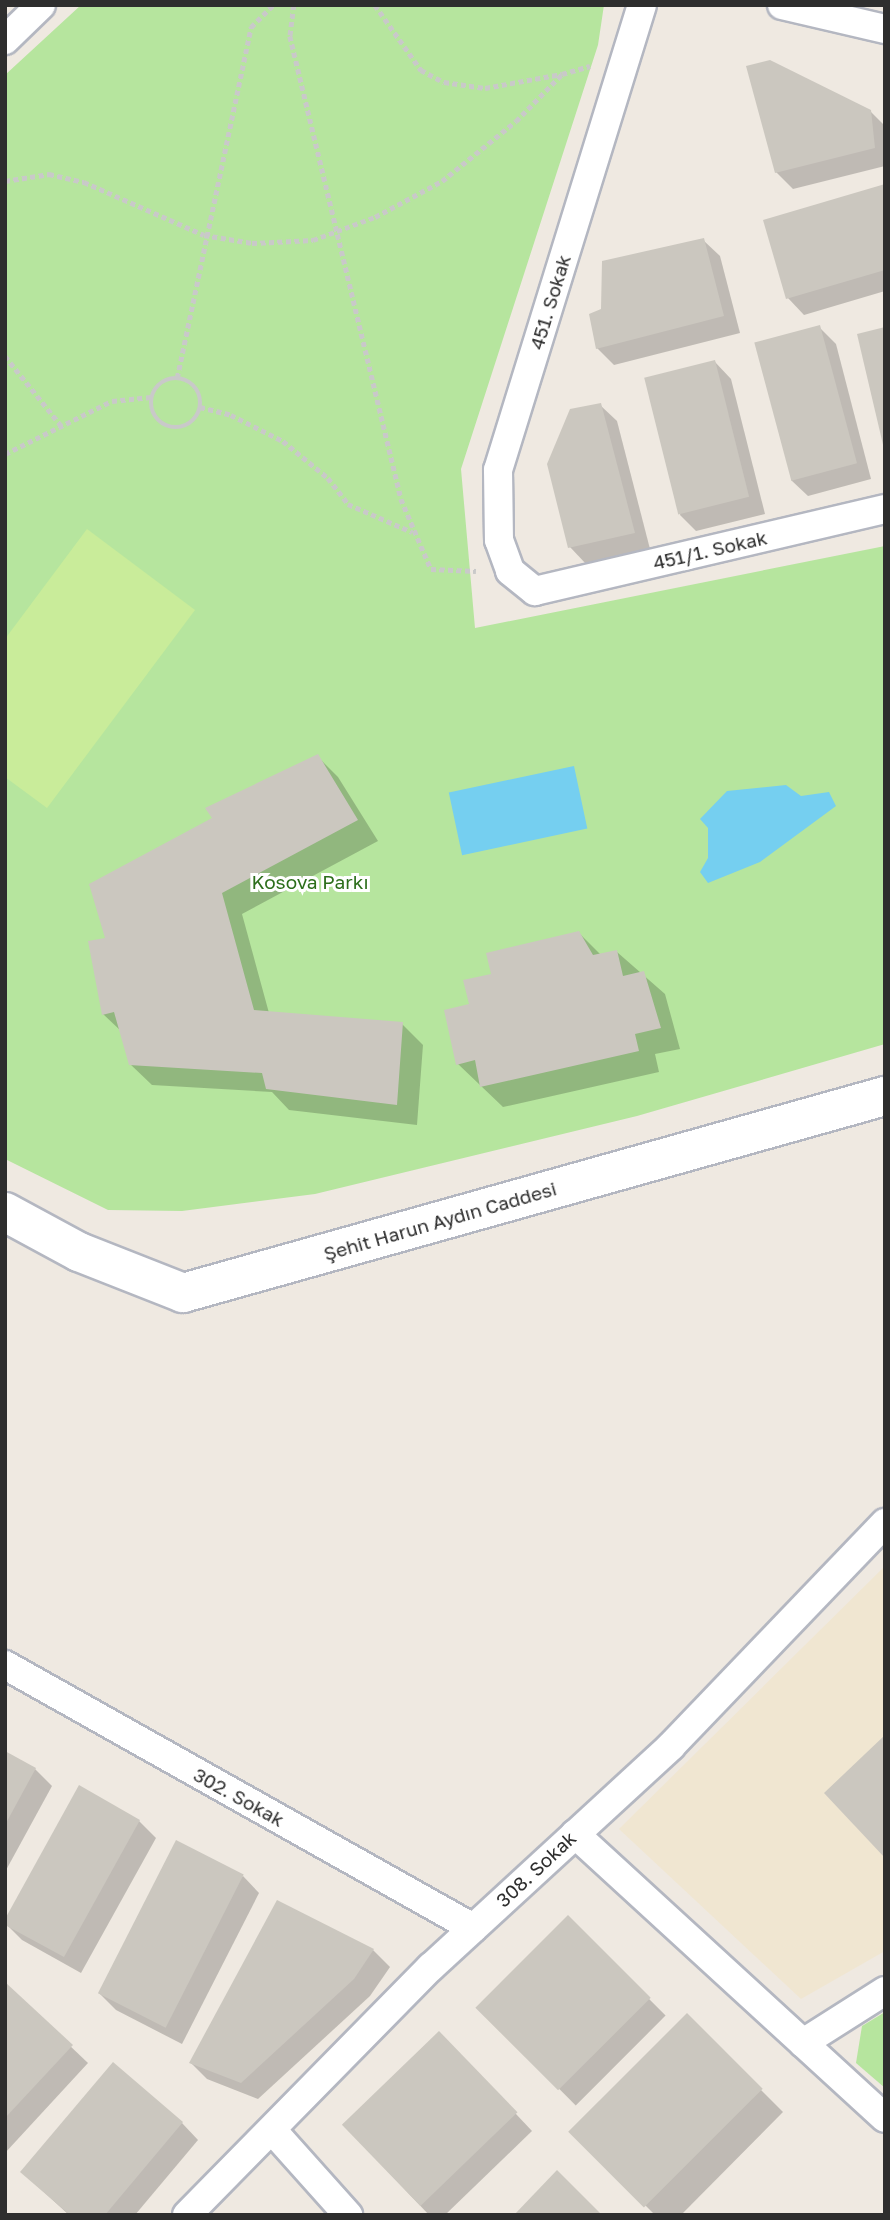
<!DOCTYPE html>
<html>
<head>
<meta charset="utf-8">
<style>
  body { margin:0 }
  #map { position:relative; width:890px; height:2220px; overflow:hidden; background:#efe9e1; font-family:"Golos Text",sans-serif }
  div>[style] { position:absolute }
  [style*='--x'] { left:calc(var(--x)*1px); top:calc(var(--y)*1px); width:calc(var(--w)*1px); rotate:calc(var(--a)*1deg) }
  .education>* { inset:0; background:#f0e6d1 }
  .green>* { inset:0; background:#b6e59e }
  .pitch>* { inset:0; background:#c9ec9a }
  .water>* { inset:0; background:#75cff0; transform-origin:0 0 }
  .shadow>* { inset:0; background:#0003; transform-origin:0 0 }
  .building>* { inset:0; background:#cbc7bf; transform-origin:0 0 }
  .path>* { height:4.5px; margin-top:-2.25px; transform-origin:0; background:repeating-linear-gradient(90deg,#c9c9c9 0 5px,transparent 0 8.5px) }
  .path>.ring { margin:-2.25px; padding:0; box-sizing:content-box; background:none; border:4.5px solid #c9c9c9; border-radius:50% }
  .roads { filter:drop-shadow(2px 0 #b4b7c1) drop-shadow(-2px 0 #b4b7c1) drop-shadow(0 2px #b4b7c1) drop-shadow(0 -2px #b4b7c1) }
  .street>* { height:28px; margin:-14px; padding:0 14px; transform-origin:14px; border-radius:14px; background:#fff }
  .secondary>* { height:38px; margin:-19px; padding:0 19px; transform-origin:19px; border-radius:19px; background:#fff }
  span { translate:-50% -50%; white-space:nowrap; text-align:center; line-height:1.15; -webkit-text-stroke:6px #fff; paint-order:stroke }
  .street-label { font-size:19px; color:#2e2e2e }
  .park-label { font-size:19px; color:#2c6e1b }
  .frame { position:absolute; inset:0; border:7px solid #2e2e2e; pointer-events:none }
</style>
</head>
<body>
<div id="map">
  <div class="education">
    <i style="clip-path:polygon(885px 1566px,885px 1951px,801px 1999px,619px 1829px)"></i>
  </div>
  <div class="green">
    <i style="clip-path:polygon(81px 5px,604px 5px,598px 45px,461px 469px,475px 628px,885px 546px,885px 1044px,637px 1116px,315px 1194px,182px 1211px,108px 1210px,5px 1159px,5px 75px)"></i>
    <i style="clip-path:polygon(885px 2012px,885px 2088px,856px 2063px,862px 2026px)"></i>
  </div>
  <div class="pitch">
    <i style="clip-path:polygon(87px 529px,195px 610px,47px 808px,5px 777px,5px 639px)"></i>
  </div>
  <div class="water">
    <i style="left:574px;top:766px;width:64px;height:128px;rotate:78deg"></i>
    <i style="clip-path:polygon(786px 785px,801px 796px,829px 792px,836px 806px,760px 862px,708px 883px,700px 872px,708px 858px,708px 828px,700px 819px,727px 791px)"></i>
  </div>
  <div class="shadow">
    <i style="clip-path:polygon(870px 111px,885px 126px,885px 166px,793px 189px,776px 172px)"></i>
    <i style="clip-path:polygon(885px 186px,885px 291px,804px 315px,788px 298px)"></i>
    <i style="clip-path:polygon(703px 240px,720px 256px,740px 333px,614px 365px,597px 348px,602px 310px)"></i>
    <i style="clip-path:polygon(819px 327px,836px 344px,871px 479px,808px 496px,791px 480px)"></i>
    <i style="clip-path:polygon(715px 362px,731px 379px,765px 514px,696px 531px,680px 515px)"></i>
    <i style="clip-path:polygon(600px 405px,617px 421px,650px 549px,586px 564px,570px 547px)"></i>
    <i style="clip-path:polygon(317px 756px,338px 777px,378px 841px,242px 914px,269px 1013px,402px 1024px,423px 1045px,417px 1125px,289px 1110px,272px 1092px,152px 1085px,130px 1064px,122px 1032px,103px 1014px,107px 939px,214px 819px)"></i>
    <i style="clip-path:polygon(579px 933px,601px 955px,617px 952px,665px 994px,680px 1049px,655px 1054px,659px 1072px,503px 1107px,458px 1064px,471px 1005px,493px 975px)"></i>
    <i style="clip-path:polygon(5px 1753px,35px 1769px,52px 1786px,5px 1872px)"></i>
    <i style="clip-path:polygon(139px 1821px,156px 1838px,81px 1973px,22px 1940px,5px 1923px)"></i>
    <i style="clip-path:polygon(243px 1876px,259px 1893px,182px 2044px,116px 2010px,99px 1993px)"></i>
    <i style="left:568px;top:1918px;width:138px;height:127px;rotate:45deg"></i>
    <i style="clip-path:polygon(373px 1950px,390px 1967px,370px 1996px,258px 2099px,207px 2079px,191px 2063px)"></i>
    <i style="clip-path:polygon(5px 1984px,88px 2063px,5px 2153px)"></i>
    <i style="clip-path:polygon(687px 2016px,783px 2112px,681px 2215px,655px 2215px,572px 2132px)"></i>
    <i style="clip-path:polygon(456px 2050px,532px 2131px,445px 2215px,429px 2215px,343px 2124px)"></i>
    <i style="clip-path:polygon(182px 2123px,198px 2140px,135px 2215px,69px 2215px,22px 2172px)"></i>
  </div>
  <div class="building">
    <i style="clip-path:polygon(770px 60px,871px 110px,875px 148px,775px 173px,746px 66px)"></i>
    <i style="clip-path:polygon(885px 184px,885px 270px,786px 299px,763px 220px)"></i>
    <i style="clip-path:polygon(704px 238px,724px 316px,596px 349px,589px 314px,601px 309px,602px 261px)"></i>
    <i style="left:820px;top:325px;width:143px;height:68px;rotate:75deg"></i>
    <i style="clip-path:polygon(885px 327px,885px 449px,884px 449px,857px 334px)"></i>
    <i style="left:715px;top:360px;width:141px;height:73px;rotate:76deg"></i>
    <i style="clip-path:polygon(601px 403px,635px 533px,568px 548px,547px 464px,570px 409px)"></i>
    <i style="clip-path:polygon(318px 754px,358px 820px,222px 893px,254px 1010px,403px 1022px,397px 1105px,266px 1089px,262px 1073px,129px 1065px,114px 1012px,102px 1015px,88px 941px,105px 938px,89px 884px,212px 818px,205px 808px)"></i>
    <i style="clip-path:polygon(579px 931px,593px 955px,617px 950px,623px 976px,644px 971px,661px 1028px,635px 1034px,639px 1051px,480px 1087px,475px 1060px,456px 1065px,444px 1010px,469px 1004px,463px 980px,491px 974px,486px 953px)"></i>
    <i style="clip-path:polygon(885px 1735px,885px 1858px,824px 1793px)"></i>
    <i style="clip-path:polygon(5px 1751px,36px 1768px,5px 1825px)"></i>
    <i style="clip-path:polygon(79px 1785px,140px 1820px,64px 1957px,5px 1925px,5px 1919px)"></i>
    <i style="left:176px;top:1840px;width:76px;height:172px;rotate:27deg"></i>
    <i style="clip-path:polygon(277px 1900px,374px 1949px,354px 1979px,241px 2083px,189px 2063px)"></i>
    <i style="left:568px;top:1915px;width:117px;height:131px;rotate:45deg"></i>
    <i style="clip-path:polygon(5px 1982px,73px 2045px,5px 2118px)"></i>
    <i style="left:687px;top:2013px;width:107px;height:168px;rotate:45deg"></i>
    <i style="left:439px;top:2031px;width:113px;height:135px;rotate:46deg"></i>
    <i style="clip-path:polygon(113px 2062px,183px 2122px,105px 2215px,70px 2215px,20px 2172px)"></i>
    <i style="clip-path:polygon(557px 2170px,602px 2215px,514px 2215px)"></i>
  </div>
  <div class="path">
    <i style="--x:294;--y:5;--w:31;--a:97"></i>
    <i style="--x:290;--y:36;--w:476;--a:76.5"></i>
    <i style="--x:401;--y:499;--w:76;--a:66.8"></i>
    <i style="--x:431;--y:569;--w:45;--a:2.5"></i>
    <i style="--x:375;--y:5;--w:80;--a:54.7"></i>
    <i style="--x:421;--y:70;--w:26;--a:28"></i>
    <i style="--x:444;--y:82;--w:41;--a:8.3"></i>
    <i style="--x:485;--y:88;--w:78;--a:-10.3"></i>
    <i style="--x:5;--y:181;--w:45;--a:-9"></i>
    <i style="--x:49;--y:174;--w:36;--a:13"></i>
    <i style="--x:84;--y:182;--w:131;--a:23.8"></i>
    <i style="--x:204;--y:235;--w:49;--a:9.5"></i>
    <i style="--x:252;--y:243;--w:61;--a:-2.8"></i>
    <i style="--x:313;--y:240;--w:66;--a:-20.4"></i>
    <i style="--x:375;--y:217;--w:76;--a:-28.2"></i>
    <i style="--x:442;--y:181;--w:95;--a:-39"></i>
    <i style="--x:516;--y:121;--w:66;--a:-45.6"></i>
    <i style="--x:562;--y:74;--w:29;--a:-16"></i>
    <i style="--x:5;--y:356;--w:92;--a:51.1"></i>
    <i class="ring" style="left:151px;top:378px;width:45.5px;height:45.5px"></i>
    <i style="--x:177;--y:378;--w:359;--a:-78.1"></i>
    <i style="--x:251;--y:27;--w:31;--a:-45"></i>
    <i style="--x:200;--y:407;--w:32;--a:14"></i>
    <i style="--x:231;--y:415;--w:58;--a:26.6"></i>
    <i style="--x:283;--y:441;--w:58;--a:39.4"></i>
    <i style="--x:328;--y:478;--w:33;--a:52"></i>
    <i style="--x:348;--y:504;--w:70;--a:23.6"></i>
    <i style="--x:5;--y:454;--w:119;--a:-26.4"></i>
    <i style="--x:112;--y:401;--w:39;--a:-6"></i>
  </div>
  <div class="roads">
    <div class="street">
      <i style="--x:642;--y:5;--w:487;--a:107.2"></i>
      <i style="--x:498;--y:470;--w:70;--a:89.2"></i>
      <i style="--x:499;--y:540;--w:33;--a:70"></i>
      <i style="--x:510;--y:571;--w:32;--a:39"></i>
      <i style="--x:535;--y:591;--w:359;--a:-13.2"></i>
      <i style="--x:782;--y:5;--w:106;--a:13.1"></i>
      <i style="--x:5;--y:40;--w:50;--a:-44.2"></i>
      <i style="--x:5;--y:1665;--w:537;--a:29.33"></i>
      <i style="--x:575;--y:1834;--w:420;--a:42.5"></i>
      <i style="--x:803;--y:2043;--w:97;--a:-32.4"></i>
      <i style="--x:273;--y:2131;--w:113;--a:48.2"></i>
      <i style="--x:187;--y:2215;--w:348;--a:-45.5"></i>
      <i style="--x:431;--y:1967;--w:326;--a:-42.6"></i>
      <i style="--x:671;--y:1746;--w:309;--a:-46.2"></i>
    </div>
    <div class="secondary">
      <i style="--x:5;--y:1212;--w:84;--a:28.4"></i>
      <i style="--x:79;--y:1252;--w:112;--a:21.5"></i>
      <i style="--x:183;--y:1293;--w:729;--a:-15.68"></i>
    </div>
  </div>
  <div class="street-label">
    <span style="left:550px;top:302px;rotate:-73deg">451. Sokak</span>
    <span style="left:710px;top:550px;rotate:-13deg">451/1. Sokak</span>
    <span style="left:440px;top:1221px;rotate:-16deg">Şehit Harun Aydın Caddesi</span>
    <span style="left:239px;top:1797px;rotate:29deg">302. Sokak</span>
    <span style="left:536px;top:1869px;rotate:-43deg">308. Sokak</span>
  </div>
  <div class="park-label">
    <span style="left:310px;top:882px">Kosova Parkı</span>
  </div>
  <div class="frame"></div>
</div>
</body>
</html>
